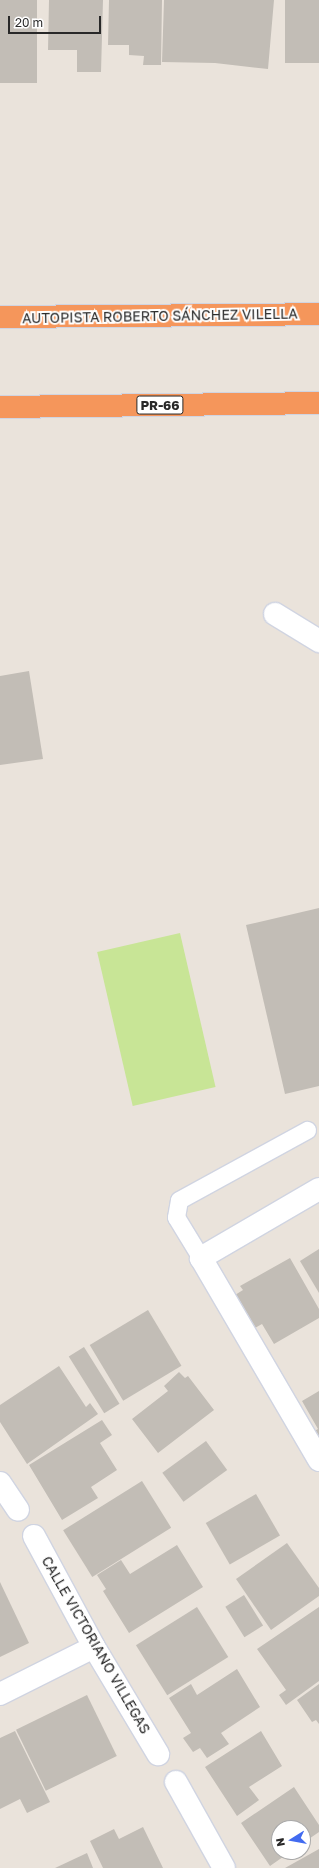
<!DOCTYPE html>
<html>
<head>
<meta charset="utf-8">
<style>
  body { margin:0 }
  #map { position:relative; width:319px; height:1868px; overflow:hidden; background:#eae3db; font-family:"Golos Text",sans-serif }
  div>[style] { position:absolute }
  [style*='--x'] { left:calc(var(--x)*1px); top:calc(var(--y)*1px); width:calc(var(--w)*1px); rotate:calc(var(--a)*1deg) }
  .pitch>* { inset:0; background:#c8e596; transform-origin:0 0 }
  .building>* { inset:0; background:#c2bdb6; transform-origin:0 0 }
  .roads { filter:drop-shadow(1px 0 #d0d4e1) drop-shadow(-1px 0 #d0d4e1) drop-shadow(0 1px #d0d4e1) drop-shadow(0 -1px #d0d4e1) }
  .service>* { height:17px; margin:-8.5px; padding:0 8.5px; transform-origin:8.5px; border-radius:8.5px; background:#fff }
  .minor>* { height:22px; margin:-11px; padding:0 11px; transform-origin:11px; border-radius:11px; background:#fff }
  .motorway>* { height:22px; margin:-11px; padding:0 11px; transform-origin:11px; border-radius:11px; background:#f5965b }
  span { translate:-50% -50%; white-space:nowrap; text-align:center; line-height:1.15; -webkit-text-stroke:4px #fff; paint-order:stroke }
  .shield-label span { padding:1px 3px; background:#fff; border:1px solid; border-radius:3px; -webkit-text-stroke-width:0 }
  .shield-label { font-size:13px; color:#282828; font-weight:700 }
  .street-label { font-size:14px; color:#282828 }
  .north { position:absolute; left:271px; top:1820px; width:40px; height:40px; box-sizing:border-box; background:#fff; border:1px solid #a9a9a9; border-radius:50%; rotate:259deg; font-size:11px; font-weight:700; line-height:16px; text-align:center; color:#282828 }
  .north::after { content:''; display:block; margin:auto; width:14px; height:18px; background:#426bf0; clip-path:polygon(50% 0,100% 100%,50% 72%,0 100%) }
  .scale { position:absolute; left:8px; top:16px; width:93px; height:18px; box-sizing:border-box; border:2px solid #282828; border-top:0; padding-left:5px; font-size:12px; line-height:14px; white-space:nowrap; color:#282828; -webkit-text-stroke:3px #fff; paint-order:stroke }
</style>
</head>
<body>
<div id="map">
  <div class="pitch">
    <i style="left:180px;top:933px;width:158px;height:85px;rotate:77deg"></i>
  </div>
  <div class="building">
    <i style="left:0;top:0;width:37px;height:83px"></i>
    <i style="clip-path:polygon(49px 0,103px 0,101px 72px,77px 72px,77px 50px,48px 50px)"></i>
    <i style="clip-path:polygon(109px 0,162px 0,161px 65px,143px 65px,144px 56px,129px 55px,129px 45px,108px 45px)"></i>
    <i style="clip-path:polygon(164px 0,274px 0,268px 69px,215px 63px,162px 62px)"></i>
    <i style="left:319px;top:0;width:63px;height:34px;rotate:90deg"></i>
    <i style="clip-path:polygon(29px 671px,43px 759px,0 765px,0 676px)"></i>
    <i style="clip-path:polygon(319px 908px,319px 1086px,285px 1094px,246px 925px)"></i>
    <i style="clip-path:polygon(319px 1249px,319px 1293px,300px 1261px)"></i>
    <i style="clip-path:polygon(290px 1258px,319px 1309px,319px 1318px,274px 1344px,262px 1324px,253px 1329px,235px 1295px,243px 1290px,240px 1286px)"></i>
    <i style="left:148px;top:1310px;width:65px;height:68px;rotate:59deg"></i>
    <i style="left:84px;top:1347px;width:67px;height:18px;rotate:58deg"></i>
    <i style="clip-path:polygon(59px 1366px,86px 1407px,90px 1403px,98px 1414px,27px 1464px,0 1422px,0 1405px)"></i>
    <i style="clip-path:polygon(179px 1372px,185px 1378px,188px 1376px,214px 1410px,158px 1453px,132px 1419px,168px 1391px,164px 1386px)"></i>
    <i style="clip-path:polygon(319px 1391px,319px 1459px,307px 1435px,318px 1429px,302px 1401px)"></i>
    <i style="clip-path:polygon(102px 1420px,112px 1435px,100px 1443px,117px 1470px,91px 1487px,98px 1498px,62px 1520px,29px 1465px)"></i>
    <i style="left:206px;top:1441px;width:36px;height:54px;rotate:54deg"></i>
    <i style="left:142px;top:1481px;width:55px;height:93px;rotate:58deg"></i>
    <i style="left:256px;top:1494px;width:48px;height:58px;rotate:60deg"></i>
    <i style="clip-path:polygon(287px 1543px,319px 1588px,319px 1596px,271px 1630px,236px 1579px)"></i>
    <i style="clip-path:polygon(177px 1545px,203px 1587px,129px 1633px,103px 1591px,106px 1589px,97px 1575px,121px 1560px,130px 1574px)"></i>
    <i style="clip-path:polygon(0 1582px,29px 1643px,0 1657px)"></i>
    <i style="left:244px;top:1595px;width:36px;height:22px;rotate:58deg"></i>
    <i style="left:197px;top:1607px;width:59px;height:72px;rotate:58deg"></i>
    <i style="clip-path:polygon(319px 1607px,319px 1681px,286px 1705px,279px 1695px,286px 1690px,257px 1649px)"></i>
    <i style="clip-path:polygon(237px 1669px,260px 1707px,221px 1733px,229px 1744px,207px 1758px,200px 1748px,193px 1752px,183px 1738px,191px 1733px,169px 1698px,191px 1684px,197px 1695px)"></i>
    <i style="clip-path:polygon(319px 1684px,319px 1724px,316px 1720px,312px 1722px,297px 1700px)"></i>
    <i style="left:87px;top:1695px;width:68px;height:79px;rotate:64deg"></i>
    <i style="clip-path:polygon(15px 1731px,50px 1802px,27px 1813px,20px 1799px,0 1809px,0 1738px)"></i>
    <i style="clip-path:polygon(261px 1731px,282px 1766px,249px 1787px,259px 1800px,237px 1816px,205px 1767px)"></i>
    <i style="clip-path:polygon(294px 1787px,319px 1825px,319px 1832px,303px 1843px,303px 1828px,279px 1828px,279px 1852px,290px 1852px,270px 1866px,241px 1823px)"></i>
    <i style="clip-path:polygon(143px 1827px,163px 1868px,103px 1868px,90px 1841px,114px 1829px,119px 1839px)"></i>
    <i style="clip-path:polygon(319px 1849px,319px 1868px,285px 1868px)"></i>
    <i style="clip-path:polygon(87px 1853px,93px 1868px,55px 1868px)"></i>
  </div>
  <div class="roads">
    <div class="service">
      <i style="--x:201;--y:1258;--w:48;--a:-121.4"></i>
      <i style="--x:176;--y:1217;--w:17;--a:-80"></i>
      <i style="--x:179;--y:1200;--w:146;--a:-28.7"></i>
    </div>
    <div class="minor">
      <i style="--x:275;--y:614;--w:52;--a:31.5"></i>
      <i style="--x:319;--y:1189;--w:137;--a:149.7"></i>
      <i style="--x:201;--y:1258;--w:234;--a:59.7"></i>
      <i style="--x:0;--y:1483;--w:32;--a:56"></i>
      <i style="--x:34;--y:1536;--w:126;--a:61.6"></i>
      <i style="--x:94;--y:1647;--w:125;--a:59.1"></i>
      <i style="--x:0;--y:1694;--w:105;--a:-26.6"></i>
      <i style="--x:176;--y:1782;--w:98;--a:60.8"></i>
    </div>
    <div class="motorway">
      <i style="--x:0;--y:317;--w:319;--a:-0.5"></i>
      <i style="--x:0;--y:407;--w:319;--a:-0.7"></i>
    </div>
  </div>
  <div class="shield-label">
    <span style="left:160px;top:405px">PR-66</span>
  </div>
  <div class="street-label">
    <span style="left:160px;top:316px;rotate:-1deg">AUTOPISTA ROBERTO SÁNCHEZ VILELLA</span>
    <span style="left:96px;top:1645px;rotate:60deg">CALLE VICTORIANO VILLEGAS</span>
  </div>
  <div class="north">N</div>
  <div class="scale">20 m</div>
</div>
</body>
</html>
